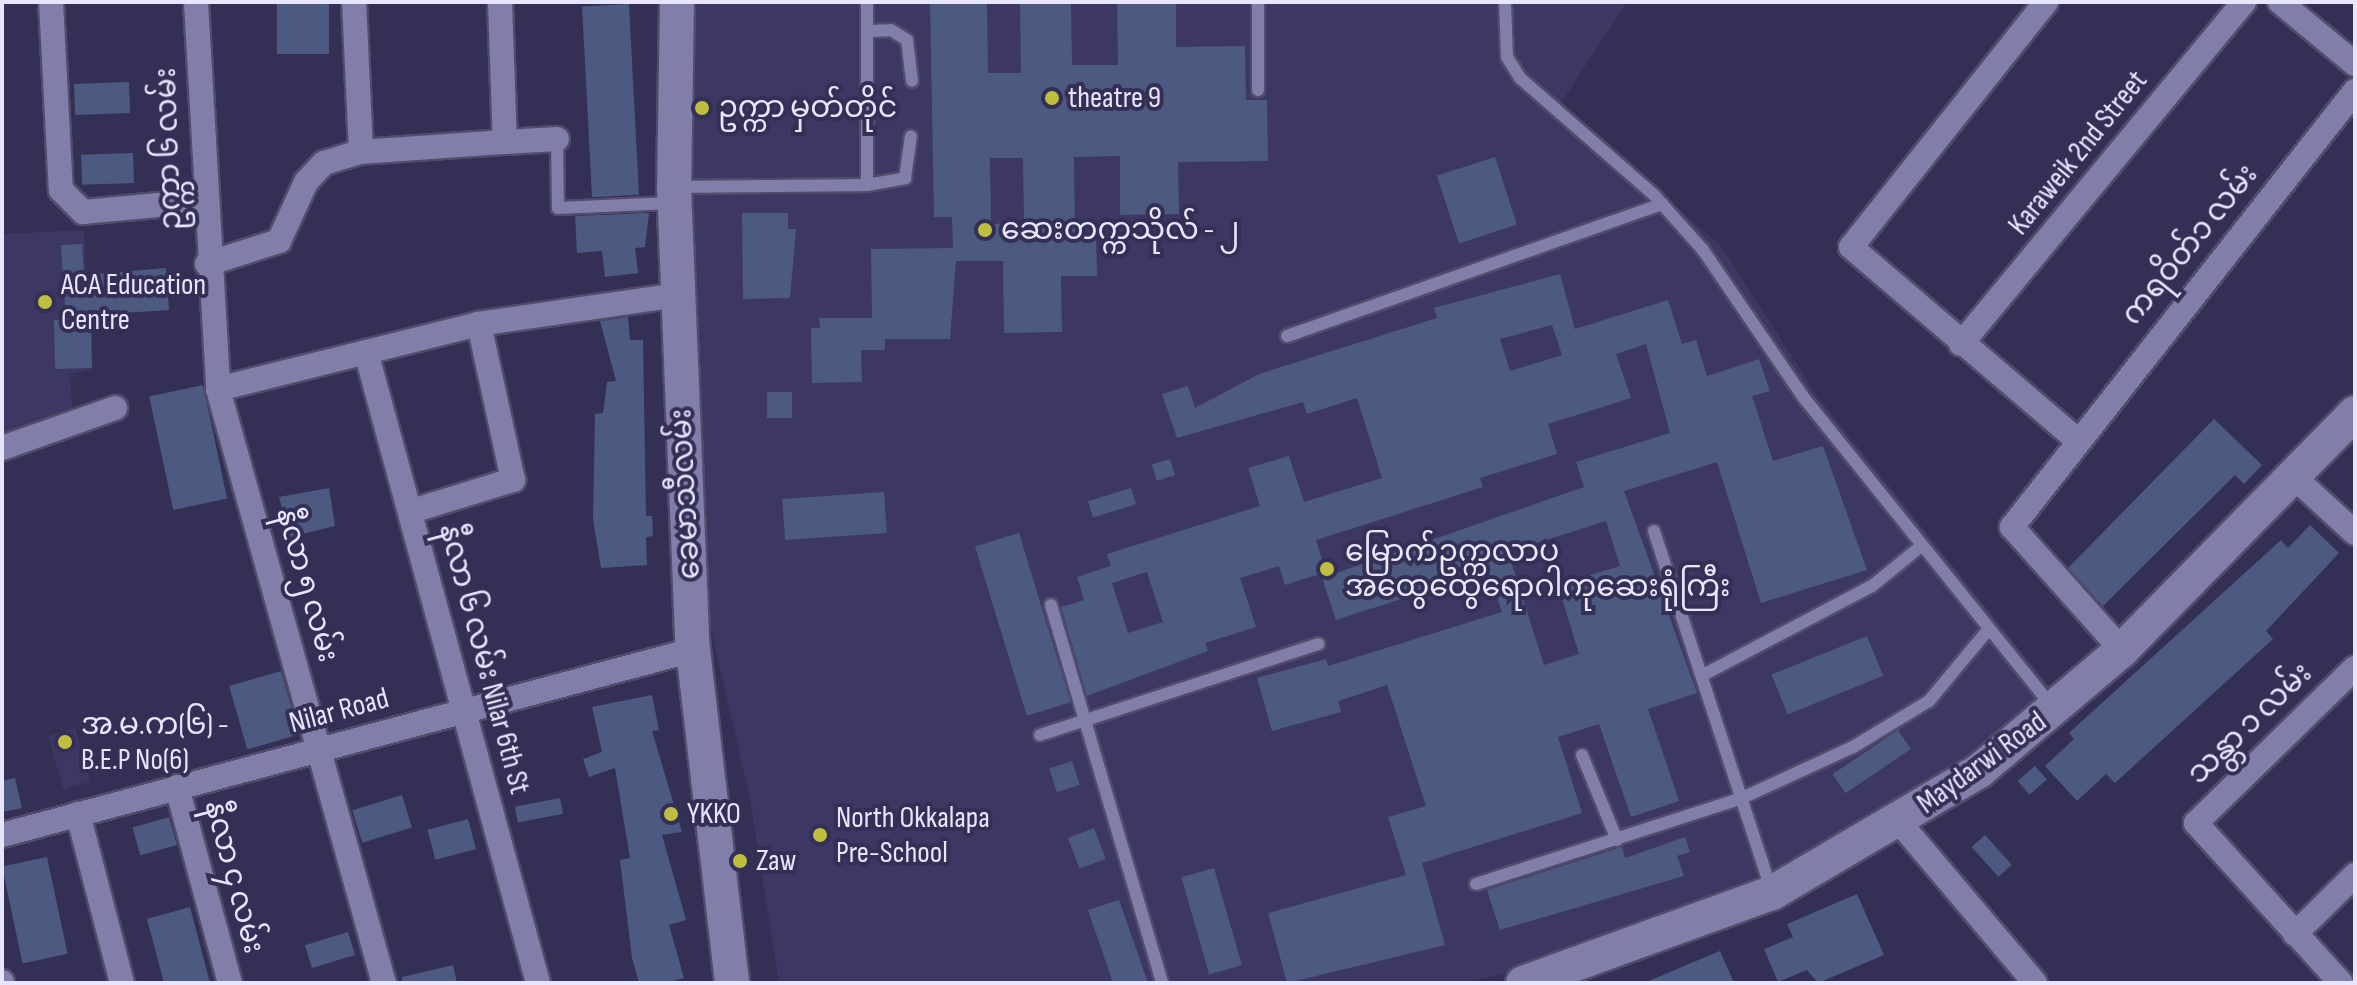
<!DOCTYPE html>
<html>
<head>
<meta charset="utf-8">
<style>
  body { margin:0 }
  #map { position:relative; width:2357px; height:985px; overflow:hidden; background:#342f55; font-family:"Sofia Sans Condensed","Noto Sans Myanmar",sans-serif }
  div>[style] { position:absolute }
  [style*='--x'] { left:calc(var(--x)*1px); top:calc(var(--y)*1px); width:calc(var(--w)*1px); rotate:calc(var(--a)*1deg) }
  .built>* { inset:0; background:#3d3763; transform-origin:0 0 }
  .building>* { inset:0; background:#4c5a81; transform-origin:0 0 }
  .roads { filter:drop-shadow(2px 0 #524c6c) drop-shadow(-2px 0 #524c6c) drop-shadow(0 2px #524c6c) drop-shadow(0 -2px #524c6c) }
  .lane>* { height:12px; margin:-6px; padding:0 6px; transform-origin:6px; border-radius:6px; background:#827eaa }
  .street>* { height:24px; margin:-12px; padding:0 12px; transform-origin:12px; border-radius:12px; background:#827eaa }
  .secondary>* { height:34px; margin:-17px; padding:0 17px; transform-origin:17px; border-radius:17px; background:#827eaa }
  .dots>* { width:22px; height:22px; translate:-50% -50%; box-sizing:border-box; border:4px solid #342f55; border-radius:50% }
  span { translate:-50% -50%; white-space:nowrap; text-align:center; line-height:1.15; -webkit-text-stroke:8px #342f55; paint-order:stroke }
  .poi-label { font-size:30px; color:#e8e6fe }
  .left { translate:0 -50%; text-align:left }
  .street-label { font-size:30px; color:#e8e6fe }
  .frame { position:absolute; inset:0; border:4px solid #e8e6fe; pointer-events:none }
</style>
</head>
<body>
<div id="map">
  <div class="built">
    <i style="clip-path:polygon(663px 2px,1627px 2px,1559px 106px,1721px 246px,1818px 397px,2049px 686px,1964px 759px,1769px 876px,1591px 952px,1465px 983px,779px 983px,750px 799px,670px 452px)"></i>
    <i style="clip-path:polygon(84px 230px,92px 369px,70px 374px,73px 419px,2px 444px,2px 234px)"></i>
    <i style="left:75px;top:728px;width:56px;height:28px;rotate:74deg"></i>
  </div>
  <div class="building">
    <i style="left:277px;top:2px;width:52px;height:52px"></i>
    <i style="clip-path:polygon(evenodd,930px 2px,987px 2px,988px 73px,1021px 73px,1020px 2px,1071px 2px,1072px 65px,1118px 65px,1117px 2px,1176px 2px,1176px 47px,1245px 46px,1246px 100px,1267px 100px,1268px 161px,1178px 162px,1179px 214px,1120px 215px,1120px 156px,1074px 157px,1075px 235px,1096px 235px,1097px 276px,1061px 276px,1062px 332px,1004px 333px,1003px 261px,956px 261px,950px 339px,885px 339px,885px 350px,861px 350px,862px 382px,812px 383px,811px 328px,820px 328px,819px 318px,872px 318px,871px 249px,953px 248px,952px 217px,934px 217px,930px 2px,990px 158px,1023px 158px,1024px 223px,991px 224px,990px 158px)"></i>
    <i style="left:629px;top:4px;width:191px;height:47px;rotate:87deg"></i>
    <i style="left:129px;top:82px;width:31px;height:55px;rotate:88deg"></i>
    <i style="left:133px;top:153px;width:30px;height:52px;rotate:88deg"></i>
    <i style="left:1495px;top:157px;width:71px;height:61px;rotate:72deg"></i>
    <i style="clip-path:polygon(649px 213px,645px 247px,635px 248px,638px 273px,605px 277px,602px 251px,577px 253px,575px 216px)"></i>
    <i style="clip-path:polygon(742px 213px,788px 213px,788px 229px,796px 229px,790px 298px,743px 299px)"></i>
    <i style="clip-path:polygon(82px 244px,84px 275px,166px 268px,169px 310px,91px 315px,92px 368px,55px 369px,54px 320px,66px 320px,61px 245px)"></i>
    <i style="clip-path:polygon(evenodd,1560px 274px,1575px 329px,1668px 300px,1682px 344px,1696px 340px,1707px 376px,1759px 359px,1770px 391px,1752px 396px,1773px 461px,1823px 446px,1867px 570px,1761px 603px,1717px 462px,1624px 491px,1697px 693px,1648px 709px,1679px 801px,1631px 817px,1599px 724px,1558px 737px,1582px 813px,1422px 863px,1445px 945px,1287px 983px,1268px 913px,1406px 875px,1388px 817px,1426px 806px,1387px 685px,1338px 701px,1341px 712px,1272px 731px,1257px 678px,1326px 659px,1328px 666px,1502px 612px,1488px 571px,1336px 620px,1322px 578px,1584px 487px,1576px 462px,1670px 433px,1646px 344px,1616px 354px,1631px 398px,1548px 424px,1557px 454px,1480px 478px,1483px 487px,1316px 540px,1326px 572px,1285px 585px,1279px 566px,1240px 578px,1256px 627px,1205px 643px,1208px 651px,1087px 696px,1061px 607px,1084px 600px,1077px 577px,1111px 566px,1107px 554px,1260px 506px,1248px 468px,1289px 456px,1304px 502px,1382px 478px,1357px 398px,1307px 414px,1303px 402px,1177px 438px,1162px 394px,1188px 386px,1195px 408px,1259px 374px,1437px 318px,1434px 308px,1560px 274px,1552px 325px,1562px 355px,1510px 371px,1500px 339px,1552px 325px,1560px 274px,1606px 521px,1620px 566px,1558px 585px,1579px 654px,1544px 665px,1508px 552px,1606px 521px,1560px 274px,1147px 572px,1163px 622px,1128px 633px,1112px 583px,1147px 572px)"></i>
    <i style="clip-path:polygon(628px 317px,630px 340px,643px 340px,646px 516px,652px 516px,653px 536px,646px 537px,647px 565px,601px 568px,593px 519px,595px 414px,603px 413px,607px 382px,616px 381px,600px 321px)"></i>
    <i style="left:203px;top:385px;width:116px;height:55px;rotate:78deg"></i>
    <i style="left:767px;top:392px;width:25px;height:26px"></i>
    <i style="clip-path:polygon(2214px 419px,2262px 465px,2244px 484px,2235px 475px,2103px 606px,2068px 568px)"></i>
    <i style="left:1170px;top:459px;width:17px;height:19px;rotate:73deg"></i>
    <i style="clip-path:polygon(329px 488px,335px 526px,290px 537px,279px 497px)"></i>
    <i style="left:1131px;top:488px;width:17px;height:45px;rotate:73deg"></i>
    <i style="left:884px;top:492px;width:41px;height:102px;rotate:86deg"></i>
    <i style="clip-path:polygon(2310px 525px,2339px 553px,2266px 631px,2273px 639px,2115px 783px,2106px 774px,2077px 801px,2045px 766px,2074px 739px,2069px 733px,2281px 540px,2288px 548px)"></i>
    <i style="left:1019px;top:533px;width:177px;height:46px;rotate:73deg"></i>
    <i style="left:1867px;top:636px;width:43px;height:103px;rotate:68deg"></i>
    <i style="left:281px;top:671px;width:66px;height:54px;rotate:74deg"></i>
    <i style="clip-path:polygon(652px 695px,659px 730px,652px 731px,682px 832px,662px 835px,686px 920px,669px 925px,684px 978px,666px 983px,639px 983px,632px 958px,620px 860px,630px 858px,615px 768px,589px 777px,583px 759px,602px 752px,592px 707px)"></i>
    <i style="left:1898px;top:730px;width:23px;height:79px;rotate:56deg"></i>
    <i style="left:1072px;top:761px;width:25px;height:24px;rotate:72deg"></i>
    <i style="left:2035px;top:766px;width:18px;height:23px;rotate:49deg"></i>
    <i style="clip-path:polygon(15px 778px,22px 808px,2px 812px,2px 781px)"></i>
    <i style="left:402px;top:795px;width:34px;height:52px;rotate:73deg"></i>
    <i style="left:560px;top:798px;width:16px;height:46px;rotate:79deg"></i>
    <i style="left:169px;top:817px;width:29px;height:38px;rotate:74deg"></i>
    <i style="left:468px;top:819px;width:31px;height:42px;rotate:75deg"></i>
    <i style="left:1094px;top:828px;width:33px;height:28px;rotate:69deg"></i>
    <i style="left:1985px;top:835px;width:40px;height:18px;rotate:48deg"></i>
    <i style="clip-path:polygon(1685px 837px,1690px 852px,1677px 856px,1684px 876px,1500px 930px,1487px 890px,1615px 849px,1622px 847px,1625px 858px)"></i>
    <i style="left:47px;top:857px;width:99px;height:46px;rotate:78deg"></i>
    <i style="left:1214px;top:868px;width:101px;height:34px;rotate:74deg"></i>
    <i style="clip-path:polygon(1857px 894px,1884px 955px,1818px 983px,1807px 970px,1778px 982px,1764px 949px,1793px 937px,1787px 924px)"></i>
    <i style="clip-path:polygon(1119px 900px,1148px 983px,1113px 983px,1088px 910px)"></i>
    <i style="clip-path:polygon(190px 907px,210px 983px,164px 983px,147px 919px)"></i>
    <i style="left:348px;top:932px;width:24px;height:45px;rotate:73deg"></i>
    <i style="clip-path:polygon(1720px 951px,1734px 983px,1644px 983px,1703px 958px)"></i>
    <i style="clip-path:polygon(453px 965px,457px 983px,402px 983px,402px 977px)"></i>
  </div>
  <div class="roads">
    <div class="lane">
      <i style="--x:1258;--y:2;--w:88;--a:90"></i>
      <i style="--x:1505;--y:2;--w:55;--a:87.9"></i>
      <i style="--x:1507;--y:57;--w:25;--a:58"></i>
      <i style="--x:1520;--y:78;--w:178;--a:41.1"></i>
      <i style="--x:1654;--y:195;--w:74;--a:48.3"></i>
      <i style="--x:1703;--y:250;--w:179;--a:55.7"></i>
      <i style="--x:1804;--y:398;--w:394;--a:51.2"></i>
      <i style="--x:867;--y:31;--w:24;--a:-2"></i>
      <i style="--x:891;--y:30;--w:19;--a:32"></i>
      <i style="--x:907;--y:40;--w:41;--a:83"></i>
      <i style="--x:557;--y:139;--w:69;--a:89.2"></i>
      <i style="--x:558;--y:208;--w:113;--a:-2.5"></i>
      <i style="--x:867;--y:185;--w:39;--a:-10"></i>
      <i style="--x:905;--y:178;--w:42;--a:-81.9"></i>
      <i style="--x:677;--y:187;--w:190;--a:-0.6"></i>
      <i style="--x:867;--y:185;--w:183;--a:-90"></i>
      <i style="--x:1287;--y:336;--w:398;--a:-19.4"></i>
      <i style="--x:1654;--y:531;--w:378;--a:71.9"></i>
      <i style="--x:1051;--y:605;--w:394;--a:73.6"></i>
      <i style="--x:1703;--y:675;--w:191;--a:-27.8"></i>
      <i style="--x:1872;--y:586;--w:62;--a:-39.1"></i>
      <i style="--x:1040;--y:735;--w:293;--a:-18.1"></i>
      <i style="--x:1582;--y:755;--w:92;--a:67.6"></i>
      <i style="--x:1476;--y:884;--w:280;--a:-17.9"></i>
      <i style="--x:1742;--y:798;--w:122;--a:-24.7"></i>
      <i style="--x:1853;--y:747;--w:89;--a:-31.2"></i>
      <i style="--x:1929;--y:701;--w:92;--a:-50.3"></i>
    </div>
    <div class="street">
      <i style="--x:51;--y:2;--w:188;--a:87"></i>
      <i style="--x:61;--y:190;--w:31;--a:45"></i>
      <i style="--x:83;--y:212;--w:120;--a:-5.3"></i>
      <i style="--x:196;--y:2;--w:388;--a:86.7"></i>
      <i style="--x:218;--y:389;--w:617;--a:74.39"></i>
      <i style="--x:354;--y:2;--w:150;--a:87.3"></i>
      <i style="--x:500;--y:2;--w:140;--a:88"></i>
      <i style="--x:505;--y:142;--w:52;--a:-3.3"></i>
      <i style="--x:2046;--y:2;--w:313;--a:128.5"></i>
      <i style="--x:1851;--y:247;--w:296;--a:40.5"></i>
      <i style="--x:2280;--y:2;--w:97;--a:39.6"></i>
      <i style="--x:207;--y:264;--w:76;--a:-17.7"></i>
      <i style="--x:279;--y:241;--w:65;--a:-65.4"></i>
      <i style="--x:306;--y:182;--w:26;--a:-47"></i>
      <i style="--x:324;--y:163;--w:39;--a:-17"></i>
      <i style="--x:361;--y:152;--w:144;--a:-4"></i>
      <i style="--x:1961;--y:344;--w:444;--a:-50.4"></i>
      <i style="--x:366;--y:352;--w:654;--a:74.75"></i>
      <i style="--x:218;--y:389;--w:269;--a:-14"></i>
      <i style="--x:479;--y:324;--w:200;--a:-8.3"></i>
      <i style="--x:2;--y:448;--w:120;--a:-19.5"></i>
      <i style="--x:2295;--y:478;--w:81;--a:42.5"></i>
      <i style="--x:412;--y:511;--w:106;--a:-17.1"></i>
      <i style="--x:513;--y:480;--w:160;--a:-102.3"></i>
      <i style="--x:2122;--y:650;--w:165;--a:-131.8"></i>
      <i style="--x:2012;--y:527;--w:555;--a:-51.81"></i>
      <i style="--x:177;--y:787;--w:203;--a:74.9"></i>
      <i style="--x:78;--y:814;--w:175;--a:75.4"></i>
      <i style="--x:1900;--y:823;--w:209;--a:49.8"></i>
      <i style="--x:2;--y:835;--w:715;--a:-14.99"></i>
      <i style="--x:2295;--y:934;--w:84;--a:-44.5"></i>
      <i style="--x:2;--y:982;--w:1;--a:90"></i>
      <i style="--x:2341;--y:983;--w:216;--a:-132.2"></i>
      <i style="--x:2196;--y:823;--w:222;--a:-44.3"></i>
    </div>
    <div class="secondary">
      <i style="--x:677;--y:2;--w:185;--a:90.9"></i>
      <i style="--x:674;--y:187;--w:463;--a:87.7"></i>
      <i style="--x:693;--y:650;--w:335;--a:83.3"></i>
      <i style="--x:1523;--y:983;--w:265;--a:-19.9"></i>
      <i style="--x:1772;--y:893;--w:240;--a:-30.5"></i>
      <i style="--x:1979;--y:771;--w:187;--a:-40.2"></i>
      <i style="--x:2122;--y:650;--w:332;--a:-45.5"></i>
    </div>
  </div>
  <div class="dots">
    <i style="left:1052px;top:98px;background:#bfbe41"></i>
    <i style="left:702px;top:108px;background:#bfbe41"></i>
    <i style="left:985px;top:230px;background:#bfbe41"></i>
    <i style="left:45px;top:302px;background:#bfbe41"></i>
    <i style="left:1327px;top:569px;background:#bfbe41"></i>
    <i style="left:65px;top:742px;background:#bfbe41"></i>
    <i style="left:671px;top:814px;background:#bfbe41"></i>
    <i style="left:820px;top:835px;background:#bfbe41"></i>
    <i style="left:740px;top:861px;background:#bfbe41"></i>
  </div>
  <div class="poi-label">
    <span class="left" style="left:1068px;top:98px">theatre 9</span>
    <span class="left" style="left:718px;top:108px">ဥက္ကာ မှတ်တိုင်</span>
    <span class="left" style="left:1001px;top:230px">ဆေးတက္ကသိုလ် - ၂</span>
    <span class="left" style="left:61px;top:302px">ACA Education<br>Centre</span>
    <span class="left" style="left:1345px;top:569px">မြောက်ဥက္ကလာပ<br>အထွေထွေရောဂါကုဆေးရုံကြီး</span>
    <span class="left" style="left:81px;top:742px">အ.မ.က(၆) -<br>B.E.P No(6)</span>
    <span class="left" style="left:687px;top:814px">YKKO</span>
    <span class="left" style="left:836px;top:835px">North Okkalapa<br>Pre-School</span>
    <span class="left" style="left:756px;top:861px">Zaw</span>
  </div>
  <div class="street-label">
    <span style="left:169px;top:149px;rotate:-92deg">ဥက္ကာ ၆ လမ်း</span>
    <span style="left:2078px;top:153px;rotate:-51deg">Karaweik 2nd Street</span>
    <span style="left:2190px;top:245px;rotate:-51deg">ကရဝိတ်၁ လမ်း</span>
    <span style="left:686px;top:494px;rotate:-93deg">ခေမာသီလမ်း</span>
    <span style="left:307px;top:585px;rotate:74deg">နီလာ ၅ လမ်း</span>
    <span style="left:484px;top:659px;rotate:75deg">နီလာ ၆ လမ်း Nilar 6th St</span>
    <span style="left:339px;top:711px;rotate:-15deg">Nilar Road</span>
    <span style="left:2250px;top:724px;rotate:-44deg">သန္တာ ၁ လမ်း</span>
    <span style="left:1982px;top:763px;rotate:-36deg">Maydarwi Road</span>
    <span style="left:234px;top:877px;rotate:75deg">နီလာ ၄ လမ်း</span>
  </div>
  <div class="frame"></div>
</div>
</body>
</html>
